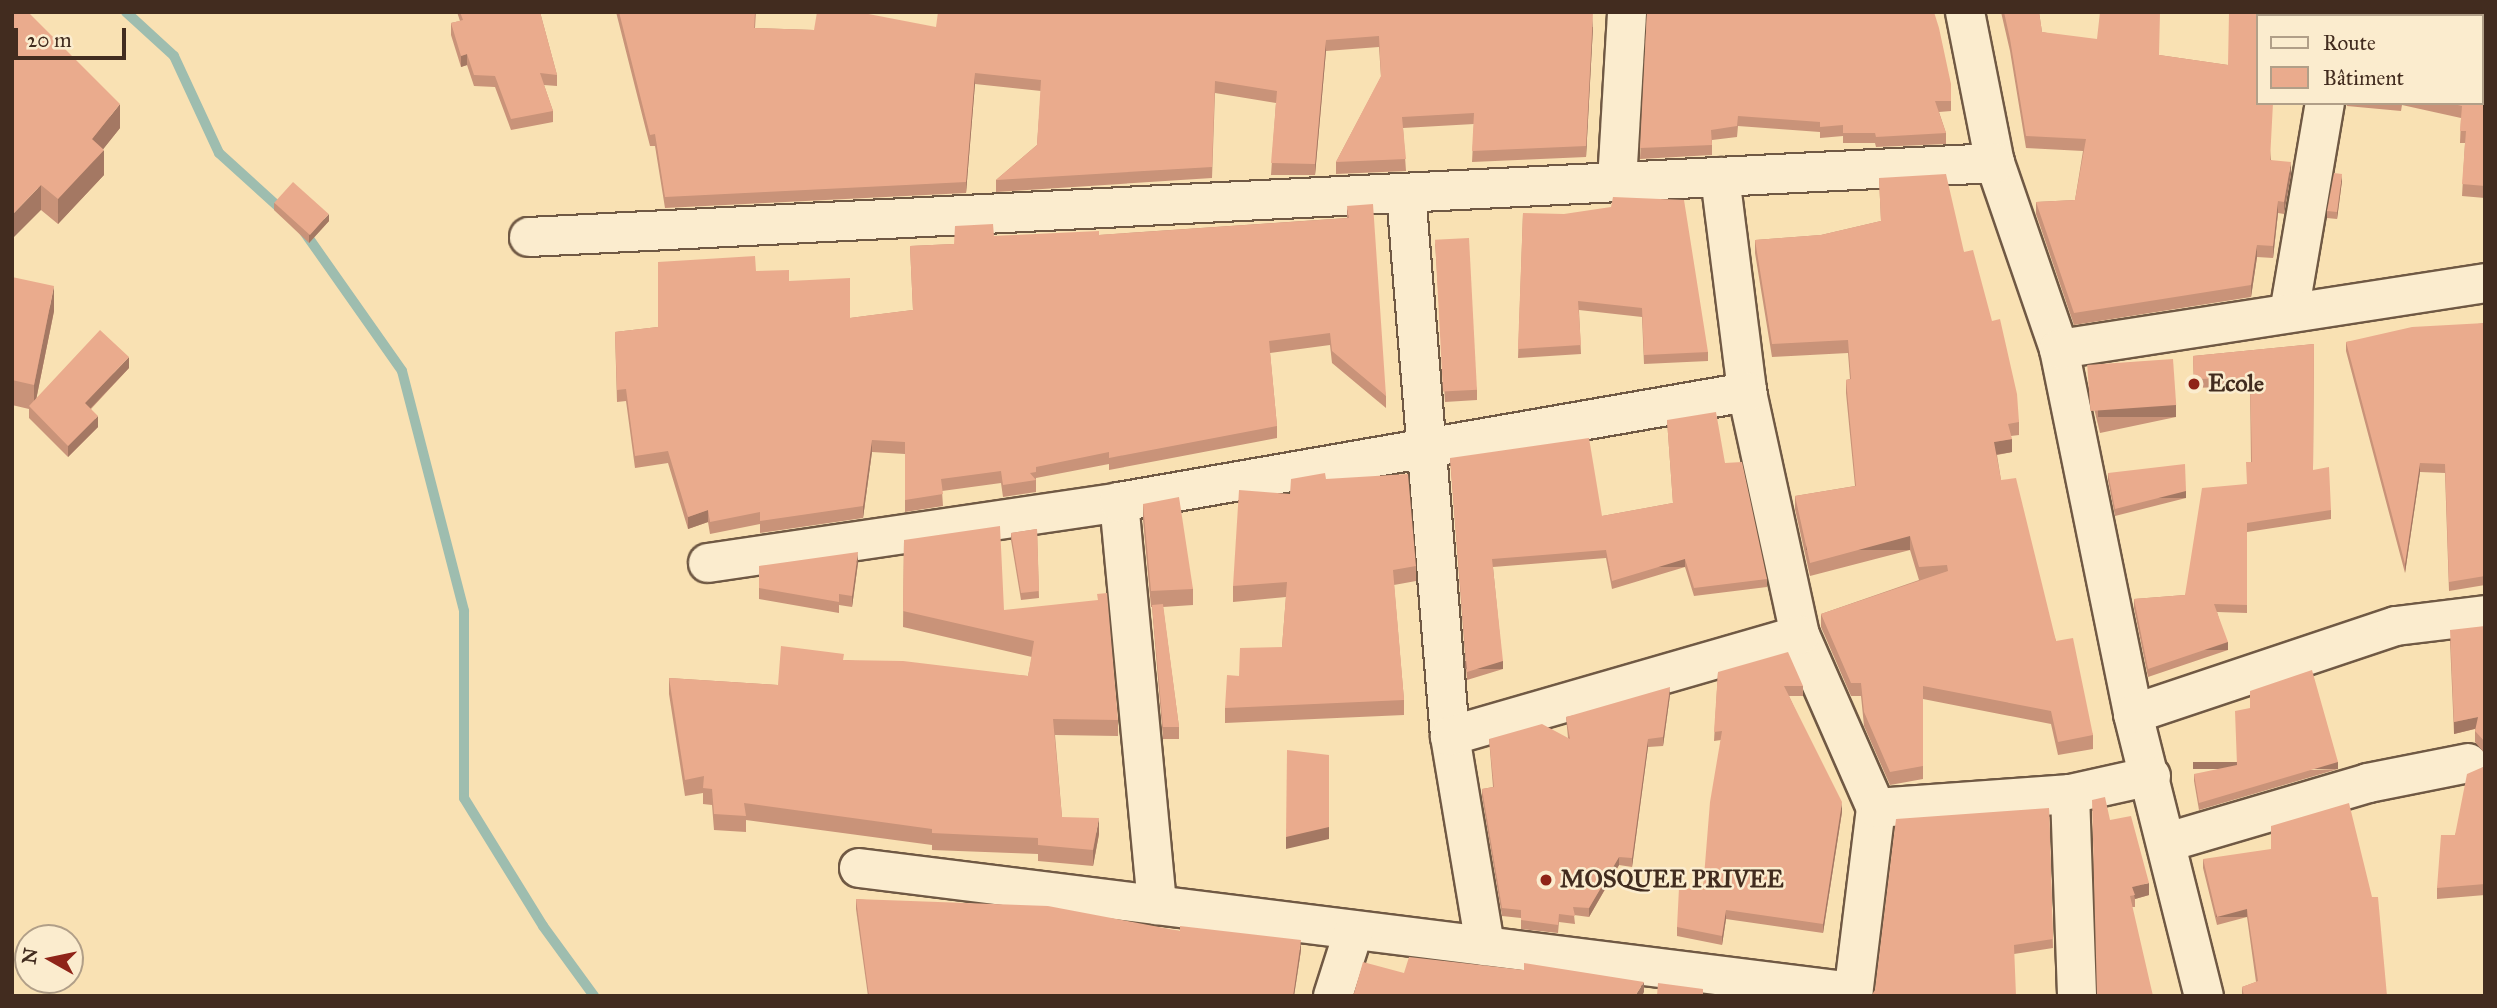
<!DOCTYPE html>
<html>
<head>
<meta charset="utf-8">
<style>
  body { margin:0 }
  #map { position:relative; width:2497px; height:1008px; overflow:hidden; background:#f9e1b3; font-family:"IM FELL Great Primer",serif }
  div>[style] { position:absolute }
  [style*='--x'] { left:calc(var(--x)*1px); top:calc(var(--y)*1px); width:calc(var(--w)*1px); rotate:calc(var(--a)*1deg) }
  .stream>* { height:10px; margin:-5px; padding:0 5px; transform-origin:5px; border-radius:5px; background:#9ebdaf }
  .roads { filter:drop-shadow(2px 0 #705944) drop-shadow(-2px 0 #705944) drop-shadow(0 2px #705944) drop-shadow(0 -2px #705944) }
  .minor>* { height:38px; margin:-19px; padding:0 19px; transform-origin:19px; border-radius:19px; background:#fbecce }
  .wall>* { inset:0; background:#c99379 }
  .shaded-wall>* { inset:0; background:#a47863; transform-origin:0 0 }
  .building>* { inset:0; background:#eaab8d; transform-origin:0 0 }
  .dots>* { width:19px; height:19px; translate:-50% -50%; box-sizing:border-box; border:4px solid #fbecce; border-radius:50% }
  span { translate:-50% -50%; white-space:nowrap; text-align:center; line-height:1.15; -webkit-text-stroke:5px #fbecce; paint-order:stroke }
  .poi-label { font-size:24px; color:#422c1f; font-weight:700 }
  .left { translate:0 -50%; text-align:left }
  .frame { position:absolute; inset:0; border:14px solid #422c1f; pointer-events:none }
  .legend { position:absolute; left:2256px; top:14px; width:228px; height:91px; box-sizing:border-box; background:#fbecce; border:2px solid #b19f88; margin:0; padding:9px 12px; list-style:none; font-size:21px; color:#422c1f }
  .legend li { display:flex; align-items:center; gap:14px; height:35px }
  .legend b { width:35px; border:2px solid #b19f88 }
  .north { position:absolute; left:14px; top:924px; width:70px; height:70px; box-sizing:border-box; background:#fbecce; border:2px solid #b19f88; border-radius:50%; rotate:279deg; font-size:19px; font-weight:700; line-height:28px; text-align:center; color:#422c1f }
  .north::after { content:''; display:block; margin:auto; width:24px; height:32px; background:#8f2418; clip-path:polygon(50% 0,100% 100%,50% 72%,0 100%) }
  .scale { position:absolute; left:14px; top:28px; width:112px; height:32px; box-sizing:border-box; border:4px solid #422c1f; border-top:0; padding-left:9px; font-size:21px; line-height:24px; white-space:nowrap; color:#422c1f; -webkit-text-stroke:5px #fbecce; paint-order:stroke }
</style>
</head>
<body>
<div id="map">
  <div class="stream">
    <i style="--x:126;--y:12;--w:65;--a:42.5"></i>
    <i style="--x:174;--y:56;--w:107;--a:65.1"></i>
    <i style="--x:219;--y:153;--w:88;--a:42.2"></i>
    <i style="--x:303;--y:230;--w:172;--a:54.9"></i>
    <i style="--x:402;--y:371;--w:248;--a:75.5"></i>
    <i style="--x:464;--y:611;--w:187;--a:90"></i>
    <i style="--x:464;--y:798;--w:150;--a:58.3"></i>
    <i style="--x:543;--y:926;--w:87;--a:53.9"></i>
  </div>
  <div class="roads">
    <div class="minor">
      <i style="--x:1965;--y:12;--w:154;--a:78.8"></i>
      <i style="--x:1995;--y:163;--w:197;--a:71"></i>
      <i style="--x:2059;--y:349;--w:372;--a:78.5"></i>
      <i style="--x:2133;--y:714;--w:291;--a:75.9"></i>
      <i style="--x:2331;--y:12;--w:4;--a:90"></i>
      <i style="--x:1720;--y:177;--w:217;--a:82.8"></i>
      <i style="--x:1747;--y:392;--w:249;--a:77.7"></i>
      <i style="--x:1800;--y:635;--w:189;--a:66.3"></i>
      <i style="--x:1876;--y:808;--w:189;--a:97"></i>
      <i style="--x:1617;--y:182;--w:170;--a:-86.6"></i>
      <i style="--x:1406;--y:193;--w:545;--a:85.37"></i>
      <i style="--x:1450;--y:736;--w:213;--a:80.5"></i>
      <i style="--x:529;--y:237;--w:1468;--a:-2.89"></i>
      <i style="--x:2289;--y:313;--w:213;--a:-80.3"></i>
      <i style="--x:2059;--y:349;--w:431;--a:-8.8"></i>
      <i style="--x:1119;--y:502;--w:405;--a:84.6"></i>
      <i style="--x:708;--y:563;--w:416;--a:-8.4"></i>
      <i style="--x:1119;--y:502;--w:638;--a:-9.94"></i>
      <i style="--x:2133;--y:714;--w:277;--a:-18.5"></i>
      <i style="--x:2396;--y:626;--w:90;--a:-7"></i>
      <i style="--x:1450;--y:736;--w:364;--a:-16.1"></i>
      <i style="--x:2070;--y:794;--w:202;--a:88"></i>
      <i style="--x:1876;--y:808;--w:195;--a:-4.1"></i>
      <i style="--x:2070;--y:794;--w:83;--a:-12.5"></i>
      <i style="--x:2168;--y:842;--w:209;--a:-16.4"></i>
      <i style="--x:2368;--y:783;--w:102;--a:-11.3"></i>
      <i style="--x:859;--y:868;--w:1002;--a:7.11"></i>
      <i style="--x:1333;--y:996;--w:69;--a:-72.3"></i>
    </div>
  </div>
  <div class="wall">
    <i style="clip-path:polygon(12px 12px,120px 128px,103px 149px,104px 175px,58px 224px,41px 210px)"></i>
    <i style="clip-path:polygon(457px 12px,540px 12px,557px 75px,557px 86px,544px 85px,553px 111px,553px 122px,511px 130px,495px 87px,474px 86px,467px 65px,461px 67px,451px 35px,451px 23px,460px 21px)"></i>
    <i style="clip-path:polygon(616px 12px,756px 12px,755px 28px,814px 30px,936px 27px,1593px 27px,1586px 157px,1472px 162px,1474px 124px,1403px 128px,1406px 171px,1336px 174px,1336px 162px,1381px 77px,1379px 47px,1326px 51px,1315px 175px,1271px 175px,1276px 103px,1215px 93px,1212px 178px,996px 192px,996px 180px,1037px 145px,1041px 91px,975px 84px,966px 193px,665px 208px,655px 146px,650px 146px)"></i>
    <i style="clip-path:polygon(1647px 12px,1951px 84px,1951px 111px,1939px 112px,1946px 133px,1946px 144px,1876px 147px,1875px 143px,1843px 143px,1843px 136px,1820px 138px,1820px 132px,1738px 126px,1737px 137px,1712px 140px,1712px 155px,1640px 159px)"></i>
    <i style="clip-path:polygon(2001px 12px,2039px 12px,2042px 32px,2159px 55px,2228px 65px,2257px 16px,2271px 160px,2291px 174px,2284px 214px,2278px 213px,2273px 258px,2257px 257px,2251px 297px,2074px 325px,2036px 214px,2036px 202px,2075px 200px,2083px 151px,2026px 148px,2010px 51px)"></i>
    <i style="clip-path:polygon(2485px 64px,2485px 198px,2462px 196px,2465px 143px,2460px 143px,2461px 118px,2402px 105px,2401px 111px,2347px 106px,2346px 103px,2481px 103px)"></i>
    <i style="clip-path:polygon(1879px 178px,1964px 252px,2019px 422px,2019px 435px,2011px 436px,2012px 452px,1997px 455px,2001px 480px,2056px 641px,2093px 735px,2093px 749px,2058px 755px,2051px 724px,1923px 699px,1923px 779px,1890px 785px,1864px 726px,1861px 696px,1851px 696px,1821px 627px,1821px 614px,1919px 580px,1910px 550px,1810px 576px,1795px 509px,1795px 496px,1855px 486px,1846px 393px,1846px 380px,1850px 379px,1848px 353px,1772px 357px,1755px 253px,1755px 240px,1821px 235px,1881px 221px)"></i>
    <i style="clip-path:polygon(2342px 181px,2337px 219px,2327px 218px,2327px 211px)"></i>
    <i style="clip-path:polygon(274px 203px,329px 221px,309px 243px,274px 210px)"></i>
    <i style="clip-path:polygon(1347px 206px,1386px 396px,1386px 408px,1332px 363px,1330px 345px,1270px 353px,1277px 426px,1277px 438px,1109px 470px,1109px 464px,1036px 478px,1036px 492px,1003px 497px,1001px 483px,942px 491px,943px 506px,905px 512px,905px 454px,872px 452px,863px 518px,760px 533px,760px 524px,710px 534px,708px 522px,688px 529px,668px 463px,635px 468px,626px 401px,617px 402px,615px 332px,658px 327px,756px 271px,789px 281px,850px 318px,913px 310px,910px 246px,954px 244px,994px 236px,1099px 235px,1347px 218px)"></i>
    <i style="clip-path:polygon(1523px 213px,1708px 352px,1708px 361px,1644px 364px,1642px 317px,1579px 310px,1581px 354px,1518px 358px)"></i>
    <i style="clip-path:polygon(1435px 241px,1477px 390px,1477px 400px,1445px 402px)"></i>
    <i style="clip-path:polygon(12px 277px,54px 311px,36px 400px,129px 368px,91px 409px,98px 427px,68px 457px,29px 418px,29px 409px,12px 405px)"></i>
    <i style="clip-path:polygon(2485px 323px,2485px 585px,2449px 591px,2445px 473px,2420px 472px,2405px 573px,2346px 351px,2346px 342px)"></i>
    <i style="clip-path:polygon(2314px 344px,2313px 470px,2331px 510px,2331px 519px,2247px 532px,2247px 613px,2217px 612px,2228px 650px,2148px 677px,2134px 608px,2134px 599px,2185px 595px,2247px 484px,2251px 462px,2250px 386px,2194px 388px,2193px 356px)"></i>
    <i style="clip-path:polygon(2089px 376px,2176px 417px,2100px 433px,2089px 388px)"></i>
    <i style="clip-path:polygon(1667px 420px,1725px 463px,1767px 579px,1767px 587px,1694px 596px,1685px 567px,1612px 589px,1606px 558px,1493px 567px,1503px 669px,1467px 680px,1450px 458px,1602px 516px,1673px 503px)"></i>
    <i style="clip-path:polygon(2108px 473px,2186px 498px,2115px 516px,2108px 480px)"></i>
    <i style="clip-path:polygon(1326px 479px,1416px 566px,1416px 581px,1394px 585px,1404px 700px,1404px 715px,1225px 723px,1225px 708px,1239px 676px,1282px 647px,1286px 597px,1233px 602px,1233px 586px,1290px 494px)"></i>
    <i style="clip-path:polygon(1143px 504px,1193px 589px,1193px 605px,1163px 607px,1179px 727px,1179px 739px,1163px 739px,1152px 607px,1151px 607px,1143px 520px)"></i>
    <i style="clip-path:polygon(1037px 529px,1039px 598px,1021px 600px,1011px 540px,1011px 533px)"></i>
    <i style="clip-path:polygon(904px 540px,1004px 610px,1118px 720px,1118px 736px,1055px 735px,1062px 817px,1099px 834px,1093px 866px,1038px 861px,1038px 854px,932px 850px,932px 845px,746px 820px,746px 832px,714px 830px,712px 805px,703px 804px,703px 793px,685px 796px,669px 694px,669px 678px,778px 685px,844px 660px,1028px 676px,1032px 657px,903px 627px)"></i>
    <i style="clip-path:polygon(858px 563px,852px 607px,839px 605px,839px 613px,759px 599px,759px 566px)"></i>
    <i style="clip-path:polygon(2485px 626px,2485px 754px,2475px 742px,2475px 729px,2454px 734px,2450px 641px)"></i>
    <i style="clip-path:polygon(1718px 672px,1803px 686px,1803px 696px,1789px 696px,1842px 812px,1823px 933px,1726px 919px,1722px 945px,1677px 936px,1677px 927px,1703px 889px,1721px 740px,1714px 741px)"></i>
    <i style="clip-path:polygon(1670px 695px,1663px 746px,1648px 747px,1632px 867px,1619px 865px,1589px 917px,1574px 915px,1575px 924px,1559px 922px,1558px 933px,1521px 929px,1521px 918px,1502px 916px,1482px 797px,1482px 789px,1493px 787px,1489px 739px,1568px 738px,1566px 717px)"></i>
    <i style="clip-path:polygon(2485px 762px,2485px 895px,2437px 899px,2437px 888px,2455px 835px)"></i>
    <i style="clip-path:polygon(2338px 769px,2199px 810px,2194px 781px,2194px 774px)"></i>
    <i style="clip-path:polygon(2049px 808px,2053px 948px,2014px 954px,1871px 996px)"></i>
    <i style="clip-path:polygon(2110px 820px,2149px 895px,2135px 899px,2135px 907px,2132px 907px)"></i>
    <i style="clip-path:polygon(2203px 859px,2387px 996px,2242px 996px,2242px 987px,2256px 982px,2247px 917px,2217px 925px,2203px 868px)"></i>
    <i style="clip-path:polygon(856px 899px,1180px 931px,1301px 950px,1294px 996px,868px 996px,856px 909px)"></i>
  </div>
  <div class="shaded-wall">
    <i style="clip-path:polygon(1593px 15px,1593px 27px,1586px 157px,1586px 146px)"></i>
    <i style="clip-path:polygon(1326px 40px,1326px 51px,1315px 175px,1315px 164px)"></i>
    <i style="clip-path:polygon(467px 54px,467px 65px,461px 67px,461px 56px)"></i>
    <i style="clip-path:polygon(975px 73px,975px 84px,966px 193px,966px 182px)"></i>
    <i style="clip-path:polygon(120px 104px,120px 128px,93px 162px,104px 150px,104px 175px,58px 224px,58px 199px,92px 139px)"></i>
    <i style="clip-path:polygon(2291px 162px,2291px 174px,2284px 214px,2284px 202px)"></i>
    <i style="clip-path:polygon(2342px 174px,2342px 181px,2337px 219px,2337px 212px)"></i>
    <i style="clip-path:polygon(41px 185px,41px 210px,12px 239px,12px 215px)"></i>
    <i style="clip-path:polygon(2278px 201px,2278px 213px,2273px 258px,2273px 246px)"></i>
    <i style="clip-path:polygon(329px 214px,329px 221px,309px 243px,309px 235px)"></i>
    <i style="clip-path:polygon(2257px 245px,2257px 257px,2251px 297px,2251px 285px)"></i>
    <i style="clip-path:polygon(54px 286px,54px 311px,34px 410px,34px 385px)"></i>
    <i style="clip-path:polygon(129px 357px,129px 368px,85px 414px,85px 403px)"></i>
    <i style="left:2176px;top:405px;width:12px;height:78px;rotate:90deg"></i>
    <i style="clip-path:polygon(98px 416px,98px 427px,68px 457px,68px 446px)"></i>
    <i style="clip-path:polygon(2012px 439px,2012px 452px,1994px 455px,1994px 442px)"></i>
    <i style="clip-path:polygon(872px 440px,872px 452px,863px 518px,863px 506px)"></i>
    <i style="clip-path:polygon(2420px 463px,2420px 472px,2405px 573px,2405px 564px)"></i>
    <i style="left:2186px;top:491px;width:7px;height:73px;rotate:90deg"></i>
    <i style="clip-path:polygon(708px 510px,708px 522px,688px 529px,688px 517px)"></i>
    <i style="left:1910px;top:536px;width:14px;height:104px;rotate:90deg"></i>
    <i style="clip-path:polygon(858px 552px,858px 563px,852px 607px,852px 596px)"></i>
    <i style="left:1685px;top:559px;width:8px;height:76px;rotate:90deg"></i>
    <i style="left:2228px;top:642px;width:8px;height:84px;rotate:90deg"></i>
    <i style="left:1503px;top:661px;width:8px;height:38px;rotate:90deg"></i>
    <i style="clip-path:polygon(1670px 687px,1670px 695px,1663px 746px,1663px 737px)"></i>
    <i style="clip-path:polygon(2478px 717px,2478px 728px,2454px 734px,2454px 722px)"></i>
    <i style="clip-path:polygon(1648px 739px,1648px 747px,1632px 867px,1632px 858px)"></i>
    <i style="clip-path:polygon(1329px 755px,1329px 839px,1286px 849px,1286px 837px)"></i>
    <i style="left:2338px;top:762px;width:7px;height:145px;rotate:90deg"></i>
    <i style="clip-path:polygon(1842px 802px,1842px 812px,1823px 933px,1823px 924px)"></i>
    <i style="clip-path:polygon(1099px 818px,1099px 834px,1093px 866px,1093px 850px)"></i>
    <i style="clip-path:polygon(1619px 857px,1619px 865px,1589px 917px,1589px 908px)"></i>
    <i style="clip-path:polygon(2149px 883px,2149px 895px,2135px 899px,2132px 887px)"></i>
    <i style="left:2247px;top:909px;width:8px;height:31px;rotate:90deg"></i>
    <i style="clip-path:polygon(1726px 910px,1726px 919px,1722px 945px,1722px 936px)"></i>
    <i style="clip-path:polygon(1301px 940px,1301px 950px,1294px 996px,1293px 996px)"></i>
    <i style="clip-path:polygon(1644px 982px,1644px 992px,1642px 996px,1635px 996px)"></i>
  </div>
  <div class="building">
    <i style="clip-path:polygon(12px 12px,28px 12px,120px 104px,92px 139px,104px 150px,58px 199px,41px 185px,12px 215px)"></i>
    <i style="clip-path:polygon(460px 12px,540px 12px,557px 75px,540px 73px,553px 111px,511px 119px,495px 76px,474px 75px,467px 54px,461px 56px,451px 23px,463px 20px)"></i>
    <i style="clip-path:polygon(619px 12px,755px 12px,754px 28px,814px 30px,817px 12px,858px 12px,936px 27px,938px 12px,1593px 12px,1586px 146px,1472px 151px,1474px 113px,1402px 117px,1406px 159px,1336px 162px,1381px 76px,1379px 36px,1326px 40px,1315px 164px,1271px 163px,1277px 91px,1215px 81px,1212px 167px,996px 180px,1037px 145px,1041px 80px,975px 73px,966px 182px,665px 197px,655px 134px,650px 135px)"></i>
    <i style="clip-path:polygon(1647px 12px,1934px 12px,1939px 28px,1951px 84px,1951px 101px,1935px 101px,1946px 133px,1876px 137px,1875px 133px,1843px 133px,1843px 125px,1820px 127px,1820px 122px,1738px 116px,1737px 126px,1711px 130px,1712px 145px,1640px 148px)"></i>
    <i style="clip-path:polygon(2004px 12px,2039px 12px,2042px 32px,2097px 39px,2100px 12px,2160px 12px,2159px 55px,2228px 65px,2229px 12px,2311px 12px,2313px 16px,2257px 16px,2257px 103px,2273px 103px,2270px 160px,2291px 162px,2284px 202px,2278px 201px,2273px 246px,2257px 245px,2251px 285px,2074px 313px,2036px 202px,2075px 200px,2086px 139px,2026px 136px,2010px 39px)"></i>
    <i style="left:2348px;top:12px;width:94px;height:4px"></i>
    <i style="clip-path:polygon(2481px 63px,2485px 64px,2485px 186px,2462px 184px,2466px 131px,2460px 131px,2462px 106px,2449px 103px,2481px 103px)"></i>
    <i style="clip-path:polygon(2334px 173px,2342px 174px,2337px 212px,2327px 211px)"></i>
    <i style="clip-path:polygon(1946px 174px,1964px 252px,1973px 250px,1992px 321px,2000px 319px,2017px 394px,2019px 422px,2008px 424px,2012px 439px,1994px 442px,2001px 480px,2016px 478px,2056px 641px,2073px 638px,2093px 735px,2058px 742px,2051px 711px,1923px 686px,1923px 766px,1890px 772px,1864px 712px,1861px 683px,1851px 683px,1821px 614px,1948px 571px,1947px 565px,1919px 567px,1910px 536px,1810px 563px,1795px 496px,1856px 486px,1846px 380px,1851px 379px,1848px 340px,1772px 344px,1755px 240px,1821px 235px,1881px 221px,1879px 178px)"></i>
    <i style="left:293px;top:182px;width:48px;height:28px;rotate:42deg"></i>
    <i style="clip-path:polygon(1613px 197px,1684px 200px,1708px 352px,1644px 355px,1642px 308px,1578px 301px,1581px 345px,1518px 349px,1523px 213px,1564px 214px,1611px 207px)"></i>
    <i style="clip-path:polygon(1373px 204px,1386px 396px,1332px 351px,1330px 333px,1269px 341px,1277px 426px,1109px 458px,1109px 452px,1036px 467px,1036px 472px,1030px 473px,1036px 480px,1003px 485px,1001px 471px,941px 479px,943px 494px,905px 500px,905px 442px,872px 440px,863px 506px,760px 521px,760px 512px,710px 522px,708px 510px,688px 517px,668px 451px,635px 456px,626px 389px,617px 390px,615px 332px,658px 327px,658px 262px,755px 256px,756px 271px,789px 270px,789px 281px,850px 278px,850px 318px,913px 310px,910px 246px,954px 244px,955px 226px,993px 224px,994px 236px,1099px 231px,1099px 235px,1349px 218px,1347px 206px)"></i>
    <i style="left:1469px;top:238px;width:152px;height:34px;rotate:87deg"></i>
    <i style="clip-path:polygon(12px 277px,54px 286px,34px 385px,12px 380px)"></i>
    <i style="clip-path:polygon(2485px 323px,2485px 576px,2449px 582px,2445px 464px,2420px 463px,2405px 564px,2346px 342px,2412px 327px)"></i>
    <i style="clip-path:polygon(100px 330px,129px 357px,85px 403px,98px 416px,68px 446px,29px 406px)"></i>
    <i style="clip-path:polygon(2314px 344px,2313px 470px,2329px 467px,2331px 510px,2247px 523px,2247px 605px,2214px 604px,2228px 642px,2148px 669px,2134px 599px,2185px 595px,2202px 488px,2247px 484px,2246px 462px,2252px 462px,2250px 378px,2194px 379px,2193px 356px)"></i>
    <i style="left:2173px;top:359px;width:46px;height:86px;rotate:86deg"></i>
    <i style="clip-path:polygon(1716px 412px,1725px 463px,1742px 462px,1767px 579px,1694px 588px,1685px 559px,1612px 581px,1606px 550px,1492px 559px,1503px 661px,1467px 672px,1450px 458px,1589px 438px,1602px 516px,1673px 503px,1667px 420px)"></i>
    <i style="clip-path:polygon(2185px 464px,2186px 491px,2115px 509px,2108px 473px)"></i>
    <i style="clip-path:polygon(1325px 473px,1326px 479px,1408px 474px,1416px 566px,1393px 570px,1404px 700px,1225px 708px,1227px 675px,1239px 676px,1240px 648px,1282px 647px,1287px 582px,1233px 586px,1239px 490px,1290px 494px,1291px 479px)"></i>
    <i style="clip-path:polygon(1179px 497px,1193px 589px,1151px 591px,1143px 504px)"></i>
    <i style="clip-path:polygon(1000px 526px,1004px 610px,1098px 600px,1097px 594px,1107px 593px,1118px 720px,1053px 719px,1062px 817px,1099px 818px,1093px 850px,1038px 845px,1038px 838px,932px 833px,932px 829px,744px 803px,746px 816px,714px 814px,712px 789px,703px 788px,704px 776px,685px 780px,669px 678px,778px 685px,781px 646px,844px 654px,843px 660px,903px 661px,1028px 676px,1034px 641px,903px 611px,904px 540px)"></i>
    <i style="clip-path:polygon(1037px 529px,1039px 591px,1021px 593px,1011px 533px)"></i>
    <i style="clip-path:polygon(858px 552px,852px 596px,839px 594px,839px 602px,759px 588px,759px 566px)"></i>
    <i style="clip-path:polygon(1163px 604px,1179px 727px,1163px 727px,1152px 605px)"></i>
    <i style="clip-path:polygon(2485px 626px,2485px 742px,2475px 731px,2478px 717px,2454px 722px,2450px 630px)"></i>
    <i style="clip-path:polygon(1788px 652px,1803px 686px,1784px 686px,1842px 802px,1823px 924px,1726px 910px,1722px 936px,1677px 927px,1679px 888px,1703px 889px,1710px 802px,1722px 731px,1714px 732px,1718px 672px)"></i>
    <i style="clip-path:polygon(2312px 670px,2338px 762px,2199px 803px,2194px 774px,2237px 765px,2235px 711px,2250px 708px,2250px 691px)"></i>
    <i style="clip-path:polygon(1670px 687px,1663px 737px,1648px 739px,1632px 858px,1619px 857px,1589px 908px,1573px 907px,1575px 916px,1559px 914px,1558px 925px,1521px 920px,1521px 910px,1502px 908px,1482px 789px,1494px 787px,1489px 739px,1542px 724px,1570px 739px,1566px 717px)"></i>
    <i style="clip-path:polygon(1287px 750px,1329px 755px,1329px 827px,1286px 837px)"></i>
    <i style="clip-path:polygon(2485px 762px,2485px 884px,2437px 888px,2441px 835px,2455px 835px,2467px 774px,2483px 767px)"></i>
    <i style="clip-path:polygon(2105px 797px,2110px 820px,2131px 816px,2149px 883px,2132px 887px,2135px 895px,2130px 896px,2153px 996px,2097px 996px,2092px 800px)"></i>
    <i style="clip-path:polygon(2349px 803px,2372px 897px,2378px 897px,2387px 996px,2244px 996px,2242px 987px,2258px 981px,2247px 909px,2217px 917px,2203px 859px,2271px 849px,2271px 826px)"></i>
    <i style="clip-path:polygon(2049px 808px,2053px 939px,2014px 945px,2016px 996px,1871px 996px,1875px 990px,1896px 819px)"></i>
    <i style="clip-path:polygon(856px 899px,1048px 906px,1180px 931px,1180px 926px,1301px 940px,1293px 996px,869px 996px)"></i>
    <i style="clip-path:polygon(1409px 957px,1524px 970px,1524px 963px,1644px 982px,1635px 996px,1351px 996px,1354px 993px,1363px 962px,1404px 973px)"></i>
    <i style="clip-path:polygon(1658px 983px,1703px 989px,1703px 996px,1657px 996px)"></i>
  </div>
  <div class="dots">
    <i style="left:2194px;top:384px;background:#8f2418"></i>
    <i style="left:1546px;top:880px;background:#8f2418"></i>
  </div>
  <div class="poi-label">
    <span class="left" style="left:2208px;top:384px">Ecole</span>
    <span class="left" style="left:1560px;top:880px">MOSQUEE PRIVEE</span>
  </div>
  <div class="frame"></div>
  <ul class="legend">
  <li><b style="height:9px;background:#fbecce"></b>Route</li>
  <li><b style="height:19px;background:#eaab8d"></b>Bâtiment</li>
  </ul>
  <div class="north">N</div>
  <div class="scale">20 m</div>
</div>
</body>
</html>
